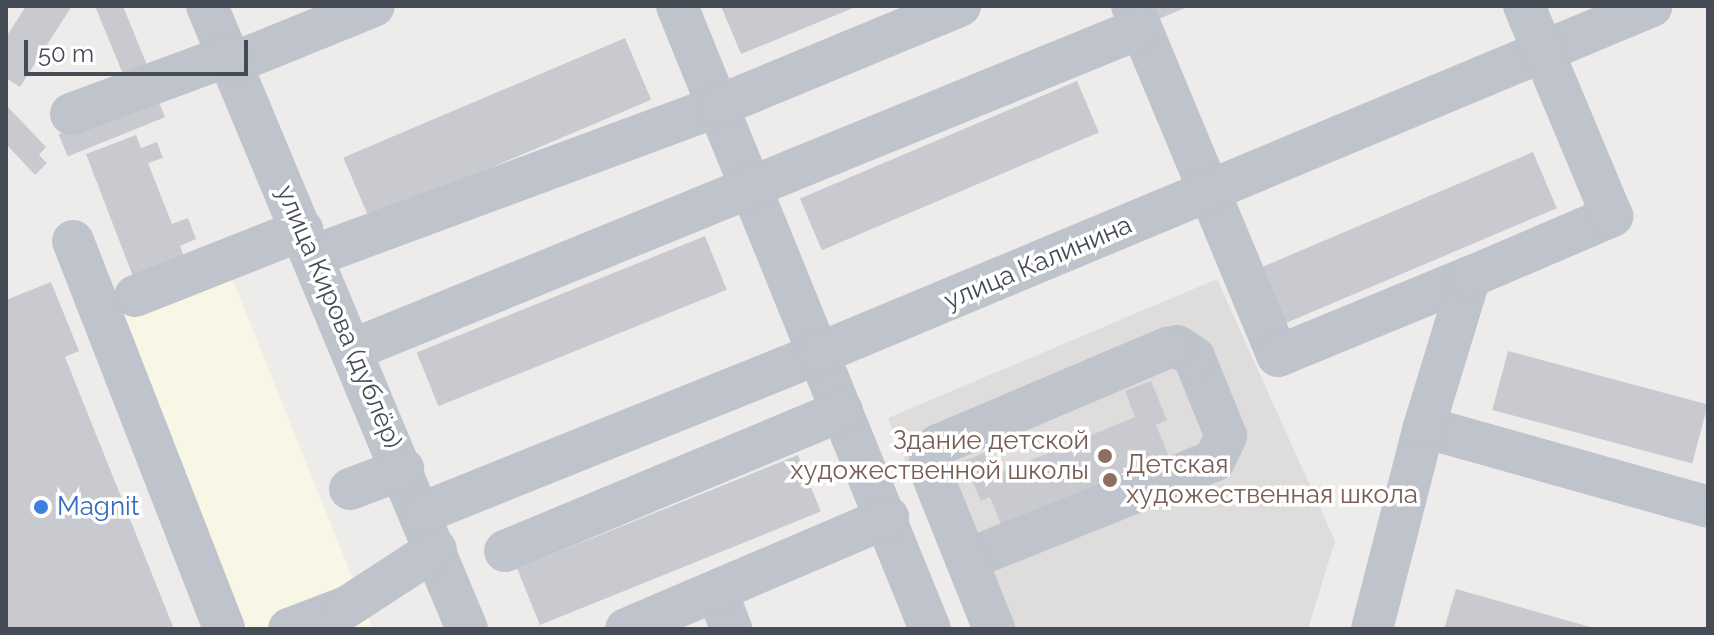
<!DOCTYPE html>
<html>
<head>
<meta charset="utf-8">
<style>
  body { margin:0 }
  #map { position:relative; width:1714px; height:635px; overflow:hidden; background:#eeeceb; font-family:Raleway,sans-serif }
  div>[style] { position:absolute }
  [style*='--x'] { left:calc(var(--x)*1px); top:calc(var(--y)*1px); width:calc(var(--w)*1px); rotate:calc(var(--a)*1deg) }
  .commercial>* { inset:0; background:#f8f6e5 }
  .education>* { inset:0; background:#dfdddc }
  .building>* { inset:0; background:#c9cad0; transform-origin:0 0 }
  .minor>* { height:42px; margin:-21px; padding:0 21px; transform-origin:21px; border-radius:21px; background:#bec3cc }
  .dots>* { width:22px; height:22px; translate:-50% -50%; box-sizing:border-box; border:4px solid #fff; border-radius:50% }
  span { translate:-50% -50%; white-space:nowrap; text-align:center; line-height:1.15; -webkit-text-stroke:7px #fff; paint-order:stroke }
  .street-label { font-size:26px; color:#464c56 }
  .education-label { font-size:26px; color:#785e54 }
  .right { translate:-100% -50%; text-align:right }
  .left { translate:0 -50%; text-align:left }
  .shop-label { font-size:26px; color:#366cbe }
  .frame { position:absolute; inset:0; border:8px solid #464c56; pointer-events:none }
  .scale { position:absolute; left:24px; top:40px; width:224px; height:36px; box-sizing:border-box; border:4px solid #464c56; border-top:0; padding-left:10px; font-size:24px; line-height:28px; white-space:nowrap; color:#464c56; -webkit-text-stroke:6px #fff; paint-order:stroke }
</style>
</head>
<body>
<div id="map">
  <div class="commercial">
    <i style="clip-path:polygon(229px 270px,373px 629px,246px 629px,117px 312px)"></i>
  </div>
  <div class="education">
    <i style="clip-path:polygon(1217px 279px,1335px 541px,1308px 629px,971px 629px,888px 418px)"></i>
  </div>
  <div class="building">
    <i style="clip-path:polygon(26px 6px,72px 6px,20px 87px,6px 78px,6px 37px)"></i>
    <i style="clip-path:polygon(95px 6px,123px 6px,151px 75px,127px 84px)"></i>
    <i style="clip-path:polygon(721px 6px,858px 6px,741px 54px)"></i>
    <i style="clip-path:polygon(1150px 6px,1190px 6px,1156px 20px)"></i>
    <i style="left:625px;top:38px;width:67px;height:306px;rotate:67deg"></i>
    <i style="left:1077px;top:81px;width:56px;height:301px;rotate:67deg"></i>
    <i style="left:156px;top:95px;width:24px;height:105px;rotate:68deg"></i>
    <i style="clip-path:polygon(6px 105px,46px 147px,39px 155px,47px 163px,35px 175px,6px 144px)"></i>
    <i style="clip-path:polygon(136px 135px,141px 148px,157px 142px,163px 158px,148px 163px,172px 224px,188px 218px,196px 239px,180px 246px,188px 267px,137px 287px,86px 154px)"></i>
    <i style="left:1533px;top:152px;width:61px;height:300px;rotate:67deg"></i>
    <i style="left:705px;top:236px;width:58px;height:311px;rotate:68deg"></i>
    <i style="clip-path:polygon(51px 282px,79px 351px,65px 357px,174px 629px,6px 629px,6px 300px)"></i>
    <i style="left:1508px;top:351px;width:207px;height:61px;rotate:15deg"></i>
    <i style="clip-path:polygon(1151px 381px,1167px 420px,1156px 425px,1174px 469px,1006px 537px,990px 497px,981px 501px,964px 461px,991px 450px,1000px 473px,1135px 417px,1125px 391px)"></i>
    <i style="left:798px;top:455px;width:61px;height:303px;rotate:68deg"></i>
    <i style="clip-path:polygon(1456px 589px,1594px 628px,1594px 629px,1444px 629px)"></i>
  </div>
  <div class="minor">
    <i style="--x:207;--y:6;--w:675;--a:67.35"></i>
    <i style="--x:677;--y:6;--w:672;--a:67.9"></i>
    <i style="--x:1132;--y:6;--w:379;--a:67.4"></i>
    <i style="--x:1278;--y:356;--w:208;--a:-22.4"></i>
    <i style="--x:231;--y:64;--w:154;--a:-22.1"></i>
    <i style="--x:71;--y:114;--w:167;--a:-20.3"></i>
    <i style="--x:73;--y:241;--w:416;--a:68.7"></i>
    <i style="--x:313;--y:256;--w:432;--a:-20.3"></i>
    <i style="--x:718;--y:106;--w:262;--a:-22.5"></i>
    <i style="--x:135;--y:296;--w:180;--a:-21.6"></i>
    <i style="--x:352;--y:350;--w:852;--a:-22.2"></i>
    <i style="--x:1424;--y:427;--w:295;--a:15.7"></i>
    <i style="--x:350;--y:489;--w:57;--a:-20.7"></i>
    <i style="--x:422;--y:513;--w:429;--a:-21.9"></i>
    <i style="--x:820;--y:353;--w:901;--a:-22.64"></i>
    <i style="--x:505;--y:551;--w:365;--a:-22.6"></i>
    <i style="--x:966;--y:560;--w:267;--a:-21.8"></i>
    <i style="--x:1214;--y:461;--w:28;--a:-64"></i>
    <i style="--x:1226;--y:436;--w:85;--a:-112.1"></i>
    <i style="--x:1194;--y:357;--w:20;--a:-147"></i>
    <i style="--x:1177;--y:346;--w:10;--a:169"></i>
    <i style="--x:1167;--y:348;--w:249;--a:157"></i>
    <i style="--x:938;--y:445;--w:9;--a:139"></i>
    <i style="--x:931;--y:451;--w:16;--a:97"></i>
    <i style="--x:929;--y:467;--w:175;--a:68.1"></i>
    <i style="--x:717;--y:592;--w:40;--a:69"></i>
    <i style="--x:289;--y:629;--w:62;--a:-20.8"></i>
    <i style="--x:347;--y:607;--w:106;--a:-33.1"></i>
    <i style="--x:626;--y:629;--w:285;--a:-23.1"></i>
    <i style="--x:1372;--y:629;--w:209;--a:-75.6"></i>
    <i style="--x:1424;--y:427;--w:157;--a:-73"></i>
    <i style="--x:1470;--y:277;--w:155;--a:-23.2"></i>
    <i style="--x:1612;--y:216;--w:228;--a:-112.7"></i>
  </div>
  <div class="dots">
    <i style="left:1105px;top:456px;background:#8d6e63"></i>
    <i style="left:1110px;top:480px;background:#8d6e63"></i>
    <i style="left:41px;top:507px;background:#3f7fe0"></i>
  </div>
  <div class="street-label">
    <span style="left:1038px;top:263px;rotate:-23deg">улица Калинина</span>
    <span style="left:339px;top:317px;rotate:67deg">улица Кирова (дублёр)</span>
  </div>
  <div class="education-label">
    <span class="right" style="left:1089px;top:456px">Здание детской<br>художественной школы</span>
    <span class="left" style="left:1126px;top:480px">Детская<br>художественная школа</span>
  </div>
  <div class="shop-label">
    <span class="left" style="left:57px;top:507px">Magnit</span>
  </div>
  <div class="frame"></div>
  <div class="scale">50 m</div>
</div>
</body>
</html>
